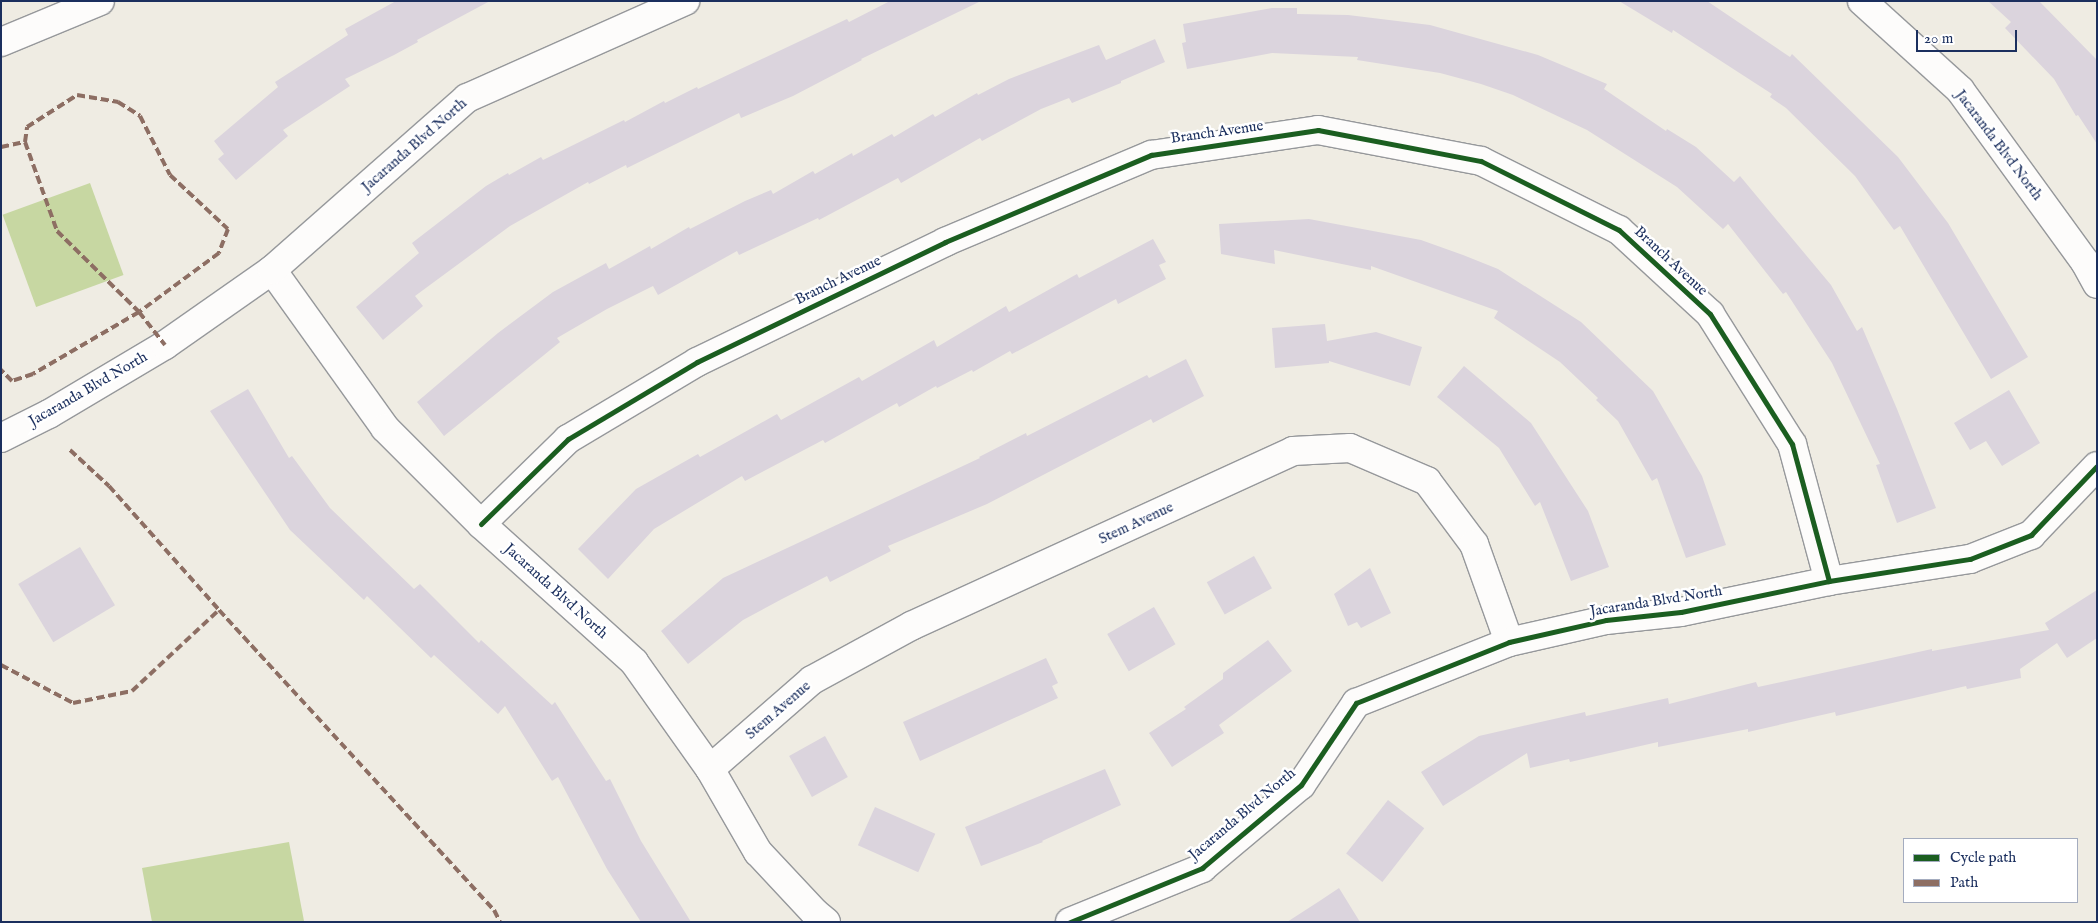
<!DOCTYPE html>
<html>
<head>
<meta charset="utf-8">
<style>
  body { margin:0 }
  #map { position:relative; width:2098px; height:923px; overflow:hidden; background:#efece3; font-family:"IM FELL English",serif }
  div>[style] { position:absolute }
  [style*='--x'] { left:calc(var(--x)*1px); top:calc(var(--y)*1px); width:calc(var(--w)*1px); rotate:calc(var(--a)*1deg) }
  .green>* { inset:0; background:#c7d7a2; transform-origin:0 0 }
  .building>* { inset:0; background:#dbd4dd; transform-origin:0 0 }
  .roads { filter:drop-shadow(1px 0 #96989b) drop-shadow(-1px 0 #96989b) drop-shadow(0 1px #96989b) drop-shadow(0 -1px #96989b) }
  .minor>* { height:28px; margin:-14px; padding:0 14px; transform-origin:14px; border-radius:14px; background:#fdfcfb }
  .quiet>* { height:4px; margin-top:-2px; transform-origin:0; background:repeating-linear-gradient(90deg,#8d6e63 0 8px,transparent 0 12px) }
  .cycleway>* { height:5px; margin:-2.5px; padding:0 2.5px; transform-origin:2.5px; border-radius:2.5px; background:#1b5e20 }
  span { translate:-50% -50%; white-space:nowrap; text-align:center; line-height:1.15; -webkit-text-stroke:5px #fff; paint-order:stroke }
  .street-label { font-size:15px; color:#1b2f5e }
  .frame { position:absolute; inset:0; border:2px solid #1b2f5e; pointer-events:none }
  .legend { position:absolute; left:1903px; top:838px; width:175px; height:65px; box-sizing:border-box; background:#fff; border:1px solid #a4acbf; margin:0; padding:6px 9px; list-style:none; font-size:15px; color:#1b2f5e }
  .legend li { display:flex; align-items:center; gap:10px; height:25px }
  .legend b { width:25px; border:1px solid #a4acbf }
  .scale { position:absolute; left:1916px; top:30px; width:101px; height:22px; box-sizing:border-box; border:2px solid #1b2f5e; border-top:0; padding-left:6px; font-size:15px; line-height:18px; white-space:nowrap; color:#1b2f5e; -webkit-text-stroke:4px #fff; paint-order:stroke }
</style>
</head>
<body>
<div id="map">
  <div class="green">
    <i style="left:90px;top:183px;width:98px;height:93px;rotate:70deg"></i>
    <i style="clip-path:polygon(289px 842px,304px 921px,152px 922px,142px 868px)"></i>
  </div>
  <div class="building">
    <i style="clip-path:polygon(396px 1px,490px 1px,417px 40px,418px 42px,394px 55px,345px 79px,350px 86px,283px 130px,288px 136px,236px 180px,218px 159px,224px 154px,214px 141px,278px 87px,275px 82px,348px 35px,345px 29px)"></i>
    <i style="clip-path:polygon(890px 1px,981px 1px,861px 59px,862px 60px,793px 96px,741px 118px,739px 113px,627px 168px,626px 165px,589px 184px,588px 182px,510px 226px,415px 296px,423px 306px,383px 340px,356px 307px,419px 253px,412px 243px,486px 186px,508px 173px,509px 175px,541px 157px,543px 160px,624px 120px,625px 122px,664px 101px,665px 103px,697px 87px,698px 89px,847px 19px,849px 22px)"></i>
    <i style="clip-path:polygon(1619px 1px,1707px 1px,1790px 57px,1792px 54px,1898px 157px,1948px 223px,2028px 357px,1991px 379px,1900px 226px,1894px 230px,1855px 176px,1786px 108px,1770px 97px,1772px 94px,1673px 30px,1672px 33px)"></i>
    <i style="clip-path:polygon(1988px 1px,2039px 1px,2097px 60px,2097px 144px,2078px 115px,2076px 116px,2054px 79px,2005px 28px,2011px 22px)"></i>
    <i style="clip-path:polygon(1272px 8px,1297px 8px,1297px 14px,1348px 15px,1430px 25px,1538px 55px,1607px 84px,1604px 89px,1666px 131px,1667px 129px,1696px 147px,1734px 182px,1740px 176px,1831px 285px,1857px 331px,1862px 327px,1897px 409px,1936px 508px,1897px 523px,1876px 465px,1880px 464px,1832px 363px,1786px 292px,1783px 294px,1728px 224px,1723px 229px,1677px 187px,1587px 130px,1513px 95px,1481px 84px,1440px 73px,1357px 60px,1358px 57px,1272px 53px,1187px 69px,1182px 43px,1186px 42px,1183px 24px)"></i>
    <i style="clip-path:polygon(1155px 39px,1165px 62px,1121px 81px,1121px 83px,1072px 103px,1069px 98px,1041px 109px,982px 141px,980px 138px,901px 183px,898px 178px,819px 220px,818px 218px,739px 255px,737px 251px,658px 295px,653px 286px,607px 309px,557px 338px,560px 342px,444px 436px,417px 402px,498px 333px,553px 292px,606px 263px,609px 269px,650px 246px,651px 249px,689px 227px,690px 229px,745px 201px,771px 190px,773px 194px,813px 171px,815px 174px,852px 153px,853px 156px,892px 134px,894px 137px,933px 114px,935px 117px,977px 93px,978px 95px,1009px 79px,1099px 45px,1106px 60px)"></i>
    <i style="clip-path:polygon(1309px 219px,1421px 240px,1463px 255px,1498px 269px,1581px 322px,1653px 391px,1702px 476px,1726px 545px,1686px 558px,1657px 478px,1652px 481px,1618px 421px,1596px 400px,1598px 398px,1560px 362px,1494px 318px,1498px 311px,1371px 266px,1371px 270px,1274px 250px,1275px 264px,1221px 254px,1219px 224px)"></i>
    <i style="clip-path:polygon(1153px 239px,1166px 262px,1159px 265px,1166px 279px,1118px 304px,1116px 299px,1012px 354px,1010px 351px,973px 372px,972px 370px,937px 388px,936px 386px,899px 407px,897px 403px,825px 443px,823px 440px,745px 481px,742px 476px,654px 529px,608px 579px,578px 549px,636px 489px,698px 454px,700px 457px,777px 414px,781px 420px,859px 377px,862px 381px,934px 340px,937px 347px,1006px 306px,1009px 312px,1077px 274px,1079px 278px)"></i>
    <i style="clip-path:polygon(1325px 324px,1327px 341px,1376px 332px,1422px 347px,1410px 386px,1329px 361px,1329px 363px,1275px 368px,1272px 328px)"></i>
    <i style="clip-path:polygon(1186px 359px,1204px 396px,1153px 423px,1151px 419px,987px 504px,888px 546px,891px 551px,830px 582px,827px 576px,782px 599px,743px 620px,688px 664px,661px 631px,723px 578px,980px 458px,979px 457px,1026px 433px,1027px 436px,1147px 375px,1149px 378px)"></i>
    <i style="clip-path:polygon(1464px 366px,1531px 423px,1588px 511px,1609px 567px,1571px 581px,1540px 502px,1535px 506px,1499px 448px,1437px 397px)"></i>
    <i style="clip-path:polygon(248px 389px,289px 458px,292px 456px,330px 508px,414px 589px,420px 584px,479px 643px,481px 640px,552px 705px,555px 702px,606px 781px,610px 779px,641px 841px,691px 922px,641px 922px,607px 869px,558px 777px,552px 781px,505px 706px,498px 714px,434px 655px,431px 658px,367px 596px,364px 600px,290px 530px,210px 411px)"></i>
    <i style="clip-path:polygon(2009px 390px,2040px 443px,2002px 466px,1986px 441px,1970px 450px,1954px 423px)"></i>
    <i style="left:80px;top:547px;width:68px;height:72px;rotate:59deg"></i>
    <i style="left:1254px;top:556px;width:37px;height:54px;rotate:61deg"></i>
    <i style="clip-path:polygon(1370px 568px,1391px 613px,1361px 628px,1357px 622px,1348px 626px,1334px 594px)"></i>
    <i style="clip-path:polygon(2097px 590px,2097px 638px,2067px 658px,2057px 643px,2020px 669px,2021px 678px,1967px 689px,1966px 686px,1836px 716px,1835px 712px,1748px 732px,1748px 729px,1658px 747px,1658px 742px,1570px 762px,1569px 759px,1530px 768px,1527px 753px,1443px 806px,1421px 772px,1479px 736px,1585px 712px,1586px 716px,1668px 698px,1669px 704px,1756px 682px,1758px 687px,1932px 649px,1932px 651px,2049px 630px,2045px 623px)"></i>
    <i style="left:1154px;top:607px;width:43px;height:54px;rotate:60deg"></i>
    <i style="clip-path:polygon(1268px 640px,1292px 671px,1219px 725px,1224px 733px,1172px 767px,1149px 733px,1186px 709px,1184px 707px,1223px 679px,1223px 673px)"></i>
    <i style="clip-path:polygon(1046px 658px,1058px 683px,1052px 686px,1058px 698px,920px 761px,903px 722px)"></i>
    <i style="left:825px;top:736px;width:47px;height:41px;rotate:61deg"></i>
    <i style="clip-path:polygon(1105px 769px,1121px 805px,1042px 841px,1043px 842px,981px 866px,965px 827px)"></i>
    <i style="left:1388px;top:800px;width:46px;height:68px;rotate:38deg"></i>
    <i style="left:875px;top:807px;width:66px;height:42px;rotate:24deg"></i>
    <i style="clip-path:polygon(1339px 888px,1360px 922px,1287px 922px,1318px 902px)"></i>
  </div>
  <div class="roads">
    <div class="minor">
      <i style="--x:1862;--y:1;--w:132;--a:42.2"></i>
      <i style="--x:1960;--y:90;--w:213;--a:54"></i>
      <i style="--x:2085;--y:262;--w:25;--a:61"></i>
      <i style="--x:1;--y:42;--w:107;--a:-22.5"></i>
      <i style="--x:272;--y:270;--w:194;--a:54.4"></i>
      <i style="--x:385;--y:428;--w:136;--a:45"></i>
      <i style="--x:481;--y:524;--w:206;--a:42"></i>
      <i style="--x:634;--y:662;--w:131;--a:54.6"></i>
      <i style="--x:710;--y:769;--w:96;--a:60"></i>
      <i style="--x:758;--y:852;--w:83;--a:46.9"></i>
      <i style="--x:815;--y:913;--w:14;--a:39"></i>
      <i style="--x:1;--y:438;--w:54;--a:-26.6"></i>
      <i style="--x:49;--y:414;--w:135;--a:-30.7"></i>
      <i style="--x:165;--y:345;--w:131;--a:-35"></i>
      <i style="--x:272;--y:270;--w:260;--a:-41.4"></i>
      <i style="--x:467;--y:98;--w:239;--a:-24"></i>
      <i style="--x:481;--y:524;--w:122;--a:-44.3"></i>
      <i style="--x:568;--y:439;--w:150;--a:-30.8"></i>
      <i style="--x:697;--y:362;--w:276;--a:-25.8"></i>
      <i style="--x:945;--y:242;--w:224;--a:-22.9"></i>
      <i style="--x:1151;--y:155;--w:169;--a:-8.5"></i>
      <i style="--x:1318;--y:130;--w:166;--a:10.8"></i>
      <i style="--x:1481;--y:161;--w:154;--a:26.6"></i>
      <i style="--x:1619;--y:230;--w:124;--a:42.7"></i>
      <i style="--x:1710;--y:314;--w:154;--a:57.8"></i>
      <i style="--x:1792;--y:444;--w:142;--a:74.9"></i>
      <i style="--x:710;--y:769;--w:135;--a:-41.1"></i>
      <i style="--x:812;--y:680;--w:113;--a:-28.6"></i>
      <i style="--x:911;--y:626;--w:420;--a:-24.6"></i>
      <i style="--x:1293;--y:451;--w:57;--a:-3"></i>
      <i style="--x:1350;--y:448;--w:84;--a:23.2"></i>
      <i style="--x:1427;--y:481;--w:79;--a:53.3"></i>
      <i style="--x:1474;--y:544;--w:104;--a:70.3"></i>
      <i style="--x:1070;--y:922;--w:143;--a:-22.2"></i>
      <i style="--x:1202;--y:868;--w:129;--a:-40"></i>
      <i style="--x:1301;--y:785;--w:99;--a:-56.1"></i>
      <i style="--x:1356;--y:703;--w:165;--a:-21.7"></i>
      <i style="--x:1509;--y:642;--w:99;--a:-12.8"></i>
      <i style="--x:1606;--y:620;--w:75;--a:-6.1"></i>
      <i style="--x:1681;--y:612;--w:151;--a:-11.8"></i>
      <i style="--x:1829;--y:581;--w:143;--a:-8.9"></i>
      <i style="--x:1970;--y:559;--w:66;--a:-21.5"></i>
      <i style="--x:2031;--y:535;--w:95;--a:-46.3"></i>
    </div>
  </div>
  <div class="quiet">
    <i style="--x:25;--y:142;--w:95;--a:70.2"></i>
    <i style="--x:57;--y:231;--w:115;--a:44.6"></i>
    <i style="--x:139;--y:312;--w:42;--a:51.8"></i>
    <i style="--x:1;--y:147;--w:25;--a:-12"></i>
    <i style="--x:25;--y:142;--w:15;--a:-82"></i>
    <i style="--x:27;--y:127;--w:59;--a:-32.6"></i>
    <i style="--x:77;--y:95;--w:42;--a:9.7"></i>
    <i style="--x:118;--y:102;--w:26;--a:32"></i>
    <i style="--x:140;--y:116;--w:66;--a:63"></i>
    <i style="--x:170;--y:175;--w:79;--a:43"></i>
    <i style="--x:228;--y:229;--w:26;--a:111"></i>
    <i style="--x:219;--y:253;--w:99;--a:143.6"></i>
    <i style="--x:139;--y:312;--w:123;--a:149.7"></i>
    <i style="--x:33;--y:374;--w:22;--a:162"></i>
    <i style="--x:12;--y:381;--w:16;--a:-135"></i>
    <i style="--x:70;--y:450;--w:53;--a:42.7"></i>
    <i style="--x:109;--y:486;--w:166;--a:48.4"></i>
    <i style="--x:219;--y:610;--w:407;--a:47.5"></i>
    <i style="--x:494;--y:910;--w:13;--a:63"></i>
    <i style="--x:1;--y:665;--w:81;--a:27.8"></i>
    <i style="--x:73;--y:703;--w:60;--a:-11.5"></i>
    <i style="--x:132;--y:691;--w:119;--a:-43"></i>
  </div>
  <div class="cycleway">
    <i style="--x:481;--y:524;--w:122;--a:-44.3"></i>
    <i style="--x:568;--y:439;--w:150;--a:-30.8"></i>
    <i style="--x:697;--y:362;--w:276;--a:-25.8"></i>
    <i style="--x:945;--y:242;--w:224;--a:-22.9"></i>
    <i style="--x:1151;--y:155;--w:169;--a:-8.5"></i>
    <i style="--x:1318;--y:130;--w:166;--a:10.8"></i>
    <i style="--x:1481;--y:161;--w:154;--a:26.6"></i>
    <i style="--x:1619;--y:230;--w:124;--a:42.7"></i>
    <i style="--x:1710;--y:314;--w:154;--a:57.8"></i>
    <i style="--x:1792;--y:444;--w:142;--a:74.9"></i>
    <i style="--x:1070;--y:922;--w:143;--a:-22.2"></i>
    <i style="--x:1202;--y:868;--w:129;--a:-40"></i>
    <i style="--x:1301;--y:785;--w:99;--a:-56.1"></i>
    <i style="--x:1356;--y:703;--w:165;--a:-21.7"></i>
    <i style="--x:1509;--y:642;--w:99;--a:-12.8"></i>
    <i style="--x:1606;--y:620;--w:75;--a:-6.1"></i>
    <i style="--x:1681;--y:612;--w:151;--a:-11.8"></i>
    <i style="--x:1829;--y:581;--w:143;--a:-8.9"></i>
    <i style="--x:1970;--y:559;--w:66;--a:-21.5"></i>
    <i style="--x:2031;--y:535;--w:95;--a:-46.3"></i>
  </div>
  <div class="street-label">
    <span style="left:1217px;top:132px;rotate:-8deg">Branch Avenue</span>
    <span style="left:414px;top:145px;rotate:-41deg">Jacaranda Blvd North</span>
    <span style="left:1999px;top:145px;rotate:53deg">Jacaranda Blvd North</span>
    <span style="left:1671px;top:261px;rotate:43deg">Branch Avenue</span>
    <span style="left:838px;top:280px;rotate:-26deg">Branch Avenue</span>
    <span style="left:88px;top:389px;rotate:-30deg">Jacaranda Blvd North</span>
    <span style="left:1136px;top:523px;rotate:-25deg">Stem Avenue</span>
    <span style="left:556px;top:591px;rotate:42deg">Jacaranda Blvd North</span>
    <span style="left:1656px;top:601px;rotate:-9deg">Jacaranda Blvd North</span>
    <span style="left:778px;top:710px;rotate:-41deg">Stem Avenue</span>
    <span style="left:1242px;top:814px;rotate:-40deg">Jacaranda Blvd North</span>
  </div>
  <div class="frame"></div>
  <ul class="legend">
  <li><b style="height:6px;background:#1b5e20"></b>Cycle path</li>
  <li><b style="height:6px;background:#8d6e63"></b>Path</li>
  </ul>
  <div class="scale">20 m</div>
</div>
</body>
</html>
